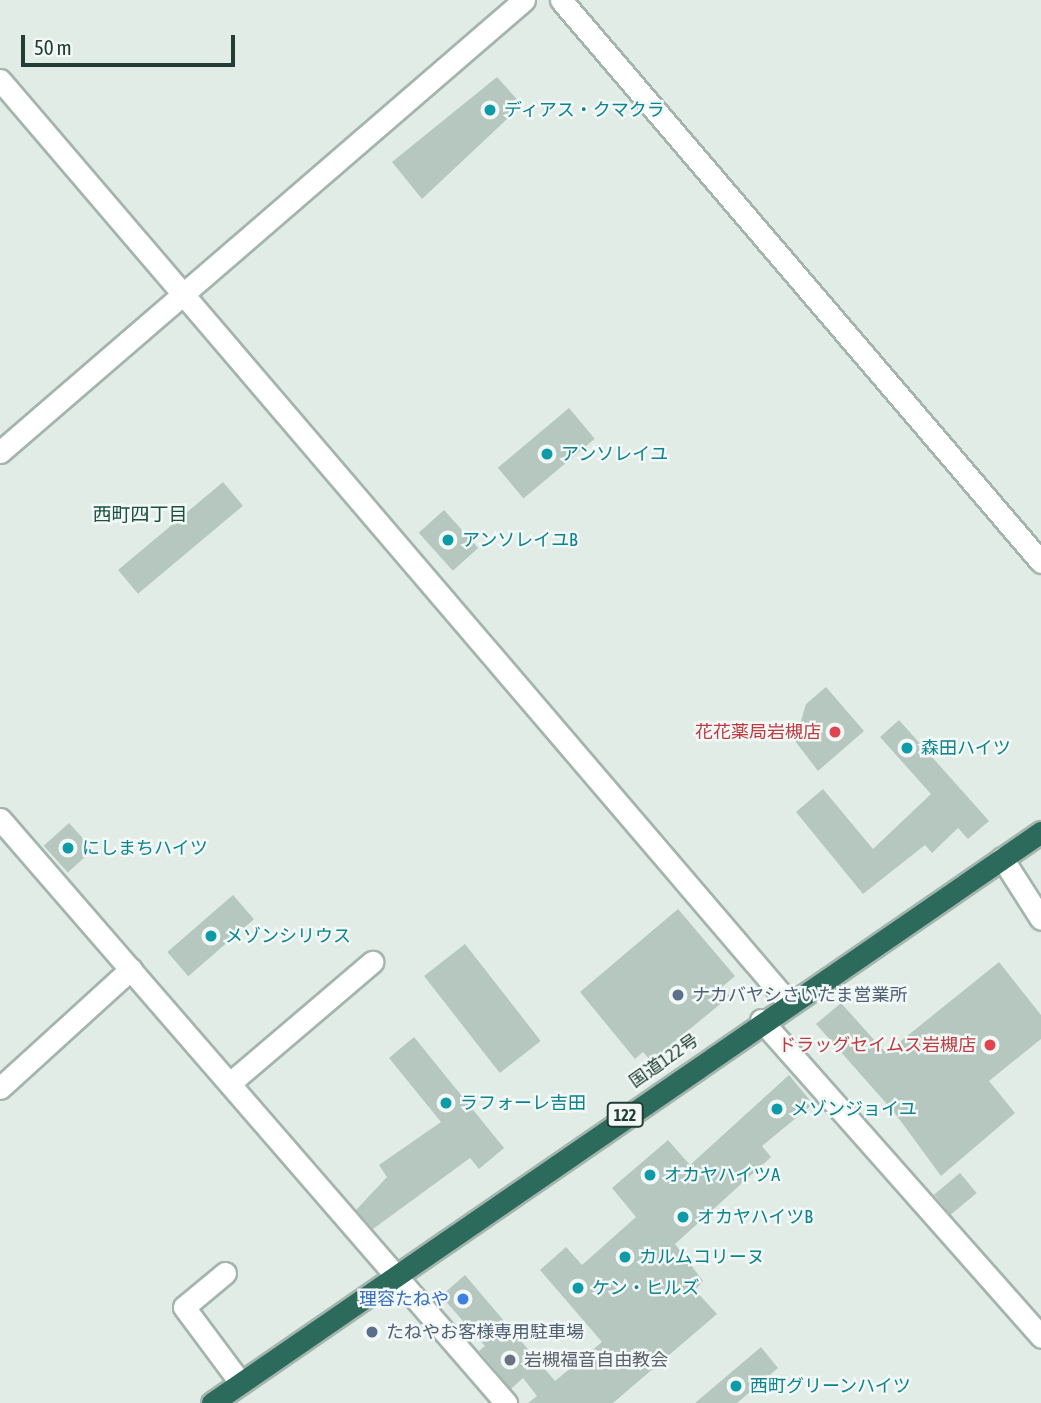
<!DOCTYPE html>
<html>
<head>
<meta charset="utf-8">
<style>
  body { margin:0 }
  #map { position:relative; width:1041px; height:1403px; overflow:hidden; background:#e1ece7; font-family:"Asap Condensed","Noto Sans JP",sans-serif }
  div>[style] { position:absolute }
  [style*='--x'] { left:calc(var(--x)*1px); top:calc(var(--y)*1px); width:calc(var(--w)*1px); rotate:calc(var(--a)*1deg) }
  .building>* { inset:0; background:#b6c7c0; transform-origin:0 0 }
  .roads { filter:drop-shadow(2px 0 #a4b4ae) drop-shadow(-2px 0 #a4b4ae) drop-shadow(0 2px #a4b4ae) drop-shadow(0 -2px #a4b4ae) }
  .minor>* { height:21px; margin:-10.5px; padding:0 10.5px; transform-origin:10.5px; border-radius:10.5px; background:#fff }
  .highway>* { height:21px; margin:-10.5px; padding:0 10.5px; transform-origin:10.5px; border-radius:10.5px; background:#2c6a5c }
  .dots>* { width:19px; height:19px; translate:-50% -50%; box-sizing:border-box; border:4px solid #f2f8f5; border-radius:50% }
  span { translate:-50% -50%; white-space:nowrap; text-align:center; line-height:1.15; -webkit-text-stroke:5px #f2f8f5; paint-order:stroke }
  .shield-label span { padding:2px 5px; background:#f2f8f5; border:2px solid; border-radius:5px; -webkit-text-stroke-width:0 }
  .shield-label { font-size:16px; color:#213d35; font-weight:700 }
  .culture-label { font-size:18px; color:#0d838f }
  .left { translate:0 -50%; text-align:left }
  .health-label { font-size:18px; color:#be3a42 }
  .right { translate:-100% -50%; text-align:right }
  .service-label { font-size:18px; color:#4e5e75 }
  .street-label { font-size:18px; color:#213d35 }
  .shop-label { font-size:18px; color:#366cbe }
  .worship-label { font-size:18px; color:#5b616d }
  .neighbourhood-label { font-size:19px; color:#1c4f42 }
  .scale { position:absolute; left:21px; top:35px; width:214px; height:32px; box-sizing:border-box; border:4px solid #213d35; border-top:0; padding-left:9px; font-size:21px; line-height:24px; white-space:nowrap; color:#213d35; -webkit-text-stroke:5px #f2f8f5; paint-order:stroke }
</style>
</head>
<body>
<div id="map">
  <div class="building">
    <i style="clip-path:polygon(497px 77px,522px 105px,422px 199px,392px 162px)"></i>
    <i style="left:569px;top:408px;width:40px;height:93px;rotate:50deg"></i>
    <i style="left:223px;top:482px;width:31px;height:137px;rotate:50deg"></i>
    <i style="left:444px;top:510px;width:51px;height:34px;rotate:48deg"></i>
    <i style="clip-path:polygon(826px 687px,864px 731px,818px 771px,795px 741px,806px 704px)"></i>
    <i style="clip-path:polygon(899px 720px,989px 821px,968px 839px,958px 828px,932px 853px,925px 845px,863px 894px,796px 812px,823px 789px,873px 849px,931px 794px,880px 737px)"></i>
    <i style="left:69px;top:823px;width:36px;height:34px;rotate:48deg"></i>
    <i style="left:233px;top:895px;width:32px;height:87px;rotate:49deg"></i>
    <i style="clip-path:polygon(678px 909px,735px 976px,722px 987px,730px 996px,651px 1061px,643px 1052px,635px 1059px,580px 992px)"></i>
    <i style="left:465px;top:944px;width:123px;height:52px;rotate:52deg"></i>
    <i style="clip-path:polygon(999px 962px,1041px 1015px,1041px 1039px,989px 1081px,1015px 1113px,941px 1176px,894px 1112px,816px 1024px,841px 1003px,886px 1053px)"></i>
    <i style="clip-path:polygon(414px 1037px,504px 1148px,479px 1169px,470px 1158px,373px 1229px,356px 1210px,387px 1177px,379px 1165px,441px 1122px,389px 1058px)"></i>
    <i style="clip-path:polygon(789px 1075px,813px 1104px,762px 1146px,771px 1157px,675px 1244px,703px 1281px,695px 1290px,717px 1314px,613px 1403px,528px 1403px,537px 1396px,523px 1378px,511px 1389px,479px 1351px,485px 1346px,441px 1296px,465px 1275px,555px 1381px,602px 1342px,540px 1270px,566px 1247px,582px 1265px,636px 1217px,612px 1188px,668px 1140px,690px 1165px)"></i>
    <i style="left:960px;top:1173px;width:26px;height:34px;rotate:50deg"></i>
    <i style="clip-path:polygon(761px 1347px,778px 1368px,737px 1403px,695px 1403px)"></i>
  </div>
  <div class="roads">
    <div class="minor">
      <i style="--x:561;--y:0;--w:739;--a:49.5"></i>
      <i style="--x:0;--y:80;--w:1213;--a:49.48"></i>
      <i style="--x:0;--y:452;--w:692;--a:-40.78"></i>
      <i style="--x:0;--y:819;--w:773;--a:49.09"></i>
      <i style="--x:1002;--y:858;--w:72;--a:57.4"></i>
      <i style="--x:761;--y:1020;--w:423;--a:48.5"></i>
      <i style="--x:230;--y:1083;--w:187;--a:-40.4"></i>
      <i style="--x:0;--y:1088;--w:177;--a:-42.3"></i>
      <i style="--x:225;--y:1273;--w:53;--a:140.3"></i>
      <i style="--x:184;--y:1307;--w:94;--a:53.3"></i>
    </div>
    <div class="highway">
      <i style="--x:212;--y:1403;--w:1007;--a:-34.56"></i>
    </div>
  </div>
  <div class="dots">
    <i style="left:490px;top:110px;background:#0f9aa8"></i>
    <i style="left:547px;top:454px;background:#0f9aa8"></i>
    <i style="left:448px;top:540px;background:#0f9aa8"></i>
    <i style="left:835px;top:732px;background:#e0444e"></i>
    <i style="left:907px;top:748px;background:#0f9aa8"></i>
    <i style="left:68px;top:848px;background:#0f9aa8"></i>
    <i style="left:211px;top:936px;background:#0f9aa8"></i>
    <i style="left:678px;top:995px;background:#5c6f8a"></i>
    <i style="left:990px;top:1045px;background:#e0444e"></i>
    <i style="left:446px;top:1103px;background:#0f9aa8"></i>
    <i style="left:777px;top:1109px;background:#0f9aa8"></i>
    <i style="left:650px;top:1175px;background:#0f9aa8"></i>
    <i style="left:683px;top:1217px;background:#0f9aa8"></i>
    <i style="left:625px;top:1257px;background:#0f9aa8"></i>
    <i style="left:578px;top:1288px;background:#0f9aa8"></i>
    <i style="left:463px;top:1299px;background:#3f7fe0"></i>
    <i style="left:372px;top:1332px;background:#5c6f8a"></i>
    <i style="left:510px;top:1360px;background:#6b7280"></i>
    <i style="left:736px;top:1386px;background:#0f9aa8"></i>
  </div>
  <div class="shield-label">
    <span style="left:625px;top:1115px">122</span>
  </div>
  <div class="culture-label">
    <span class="left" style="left:504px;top:110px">ディアス・クマクラ</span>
    <span class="left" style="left:561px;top:454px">アンソレイユ</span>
    <span class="left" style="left:462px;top:540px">アンソレイユB</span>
    <span class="left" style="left:921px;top:748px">森田ハイツ</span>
    <span class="left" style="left:82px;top:848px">にしまちハイツ</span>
    <span class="left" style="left:225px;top:936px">メゾンシリウス</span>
    <span class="left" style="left:460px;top:1103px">ラフォーレ吉田</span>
    <span class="left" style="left:791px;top:1109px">メゾンジョイユ</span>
    <span class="left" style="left:664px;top:1175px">オカヤハイツA</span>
    <span class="left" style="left:697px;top:1217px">オカヤハイツB</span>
    <span class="left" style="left:639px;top:1257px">カルムコリーヌ</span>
    <span class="left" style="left:592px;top:1288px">ケン・ヒルズ</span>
    <span class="left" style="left:750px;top:1386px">西町グリーンハイツ</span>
  </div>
  <div class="health-label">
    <span class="right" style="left:821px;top:732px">花花薬局岩槻店</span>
    <span class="right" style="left:976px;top:1045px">ドラッグセイムス岩槻店</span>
  </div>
  <div class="service-label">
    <span class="left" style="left:692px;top:995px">ナカバヤシさいたま営業所</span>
    <span class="left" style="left:386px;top:1332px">たねやお客様専用駐車場</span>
  </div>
  <div class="street-label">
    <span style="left:664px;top:1061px;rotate:-35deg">国道122号</span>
  </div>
  <div class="shop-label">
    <span class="right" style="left:449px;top:1299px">理容たねや</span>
  </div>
  <div class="worship-label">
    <span class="left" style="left:524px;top:1360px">岩槻福音自由教会</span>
  </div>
  <div class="neighbourhood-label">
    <span style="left:140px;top:515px">西町四丁目</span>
  </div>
  <div class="scale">50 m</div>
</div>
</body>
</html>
